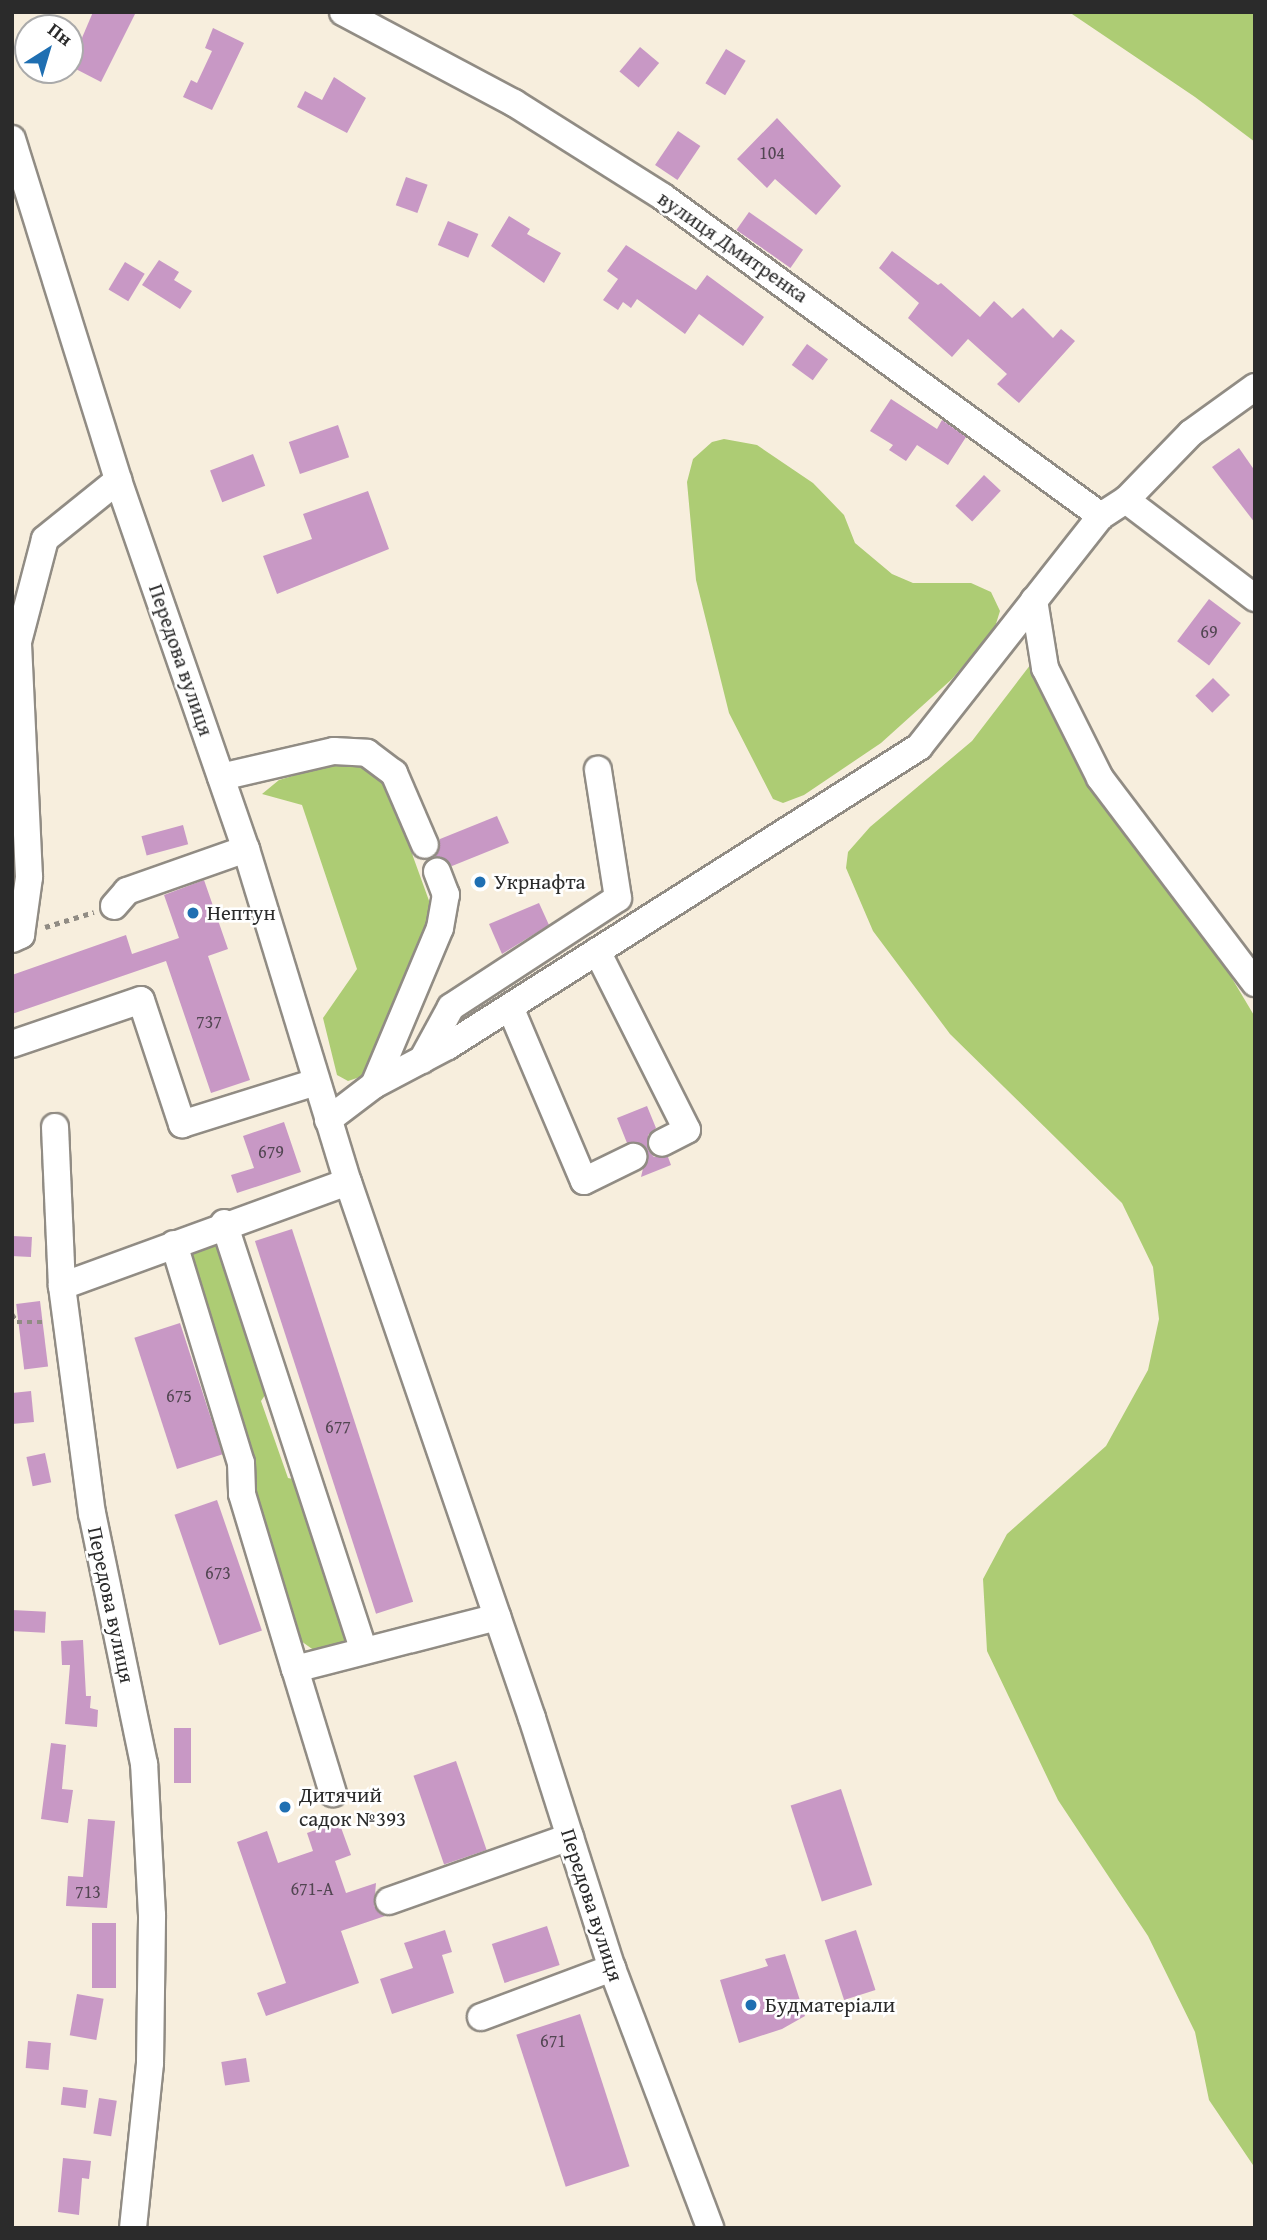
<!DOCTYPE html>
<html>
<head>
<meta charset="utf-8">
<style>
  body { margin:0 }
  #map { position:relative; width:1267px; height:2240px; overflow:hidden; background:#f7eedd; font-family:"Gentium Book Plus",serif }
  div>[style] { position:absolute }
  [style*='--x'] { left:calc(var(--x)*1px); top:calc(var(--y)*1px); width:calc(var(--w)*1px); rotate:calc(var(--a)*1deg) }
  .green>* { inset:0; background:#adcc74 }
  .building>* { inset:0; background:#c898c5; transform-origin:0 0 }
  .path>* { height:4.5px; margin-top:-2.25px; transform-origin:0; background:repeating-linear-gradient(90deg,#918c84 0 5px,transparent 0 10px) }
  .roads { filter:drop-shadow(2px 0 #918c84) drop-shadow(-2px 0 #918c84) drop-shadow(0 2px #918c84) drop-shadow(0 -2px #918c84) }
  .minor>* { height:26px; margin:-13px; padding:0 13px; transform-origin:13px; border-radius:13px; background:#fff }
  .dots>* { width:19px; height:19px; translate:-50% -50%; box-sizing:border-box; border:4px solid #fff; border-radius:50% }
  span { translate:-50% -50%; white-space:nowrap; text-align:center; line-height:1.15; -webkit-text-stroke:5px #fff; paint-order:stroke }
  .number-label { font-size:18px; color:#524652 }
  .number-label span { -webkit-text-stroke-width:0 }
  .street-label { font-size:21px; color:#2b2b2b }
  .poi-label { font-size:21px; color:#2b2b2b }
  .left { translate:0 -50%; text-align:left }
  .frame { position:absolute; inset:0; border:14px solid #2b2b2b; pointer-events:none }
  .north { position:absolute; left:14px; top:14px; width:70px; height:70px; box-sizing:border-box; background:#fff; border:2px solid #aaa; border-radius:50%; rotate:37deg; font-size:19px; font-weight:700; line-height:28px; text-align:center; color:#2b2b2b }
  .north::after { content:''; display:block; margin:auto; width:24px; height:32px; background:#1f6fb2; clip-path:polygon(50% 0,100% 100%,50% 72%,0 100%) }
</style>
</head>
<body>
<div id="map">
  <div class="green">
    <i style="clip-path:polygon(1069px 12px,1255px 12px,1255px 142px,1195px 97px)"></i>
    <i style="clip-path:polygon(724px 439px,757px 445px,813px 483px,844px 515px,855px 543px,892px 574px,913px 583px,971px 583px,991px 592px,1000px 611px,994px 630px,952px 679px,881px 743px,804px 795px,783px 803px,773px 799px,729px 713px,696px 580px,687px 482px,693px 459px,712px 442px)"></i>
    <i style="clip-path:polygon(1034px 660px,1042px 691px,1090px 789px,1174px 881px,1255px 1017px,1255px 2168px,1209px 2100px,1195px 2032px,1148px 1936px,1058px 1800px,987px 1651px,983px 1579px,1007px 1534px,1106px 1446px,1148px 1370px,1159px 1319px,1153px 1267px,1122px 1203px,950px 1034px,873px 931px,846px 868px,848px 852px,870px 827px,972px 741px)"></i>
    <i style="clip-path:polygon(354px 758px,385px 779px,432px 909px,431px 924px,366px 1075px,348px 1081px,337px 1075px,323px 1018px,357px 969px,302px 805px,262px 794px,279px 780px)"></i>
    <i style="clip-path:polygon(216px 1246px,226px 1254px,270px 1388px,261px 1401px,288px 1478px,302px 1481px,351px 1634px,340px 1645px,315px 1651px,301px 1641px,249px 1490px,189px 1268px,191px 1253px)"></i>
  </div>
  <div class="building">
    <i style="clip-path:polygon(93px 12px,136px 12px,101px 82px,70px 66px)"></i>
    <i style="clip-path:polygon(213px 28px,244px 43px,212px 110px,183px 97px,191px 80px,197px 83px,212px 51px,205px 48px)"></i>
    <i style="left:640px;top:47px;width:25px;height:32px;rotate:40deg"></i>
    <i style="left:726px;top:49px;width:23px;height:40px;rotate:31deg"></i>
    <i style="clip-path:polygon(334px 77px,366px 98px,347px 133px,297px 107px,305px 91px,322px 100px)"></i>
    <i style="clip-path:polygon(777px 118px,841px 186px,816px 215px,775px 179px,767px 188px,737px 159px)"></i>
    <i style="left:678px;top:131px;width:27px;height:41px;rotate:34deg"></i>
    <i style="left:406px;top:177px;width:23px;height:30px;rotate:20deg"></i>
    <i style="left:749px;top:212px;width:66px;height:22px;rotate:35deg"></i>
    <i style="clip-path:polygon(509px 216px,530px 229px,527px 234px,561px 253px,544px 283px,491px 246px)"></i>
    <i style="left:448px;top:221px;width:33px;height:26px;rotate:23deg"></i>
    <i style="clip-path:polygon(626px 245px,696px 290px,707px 275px,764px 317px,743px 346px,699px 314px,685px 334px,637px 299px,631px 308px,623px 302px,618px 310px,603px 300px,618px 279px,607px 271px)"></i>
    <i style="clip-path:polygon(892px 251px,938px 285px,941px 283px,980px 317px,994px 301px,1012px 318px,1023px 308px,1053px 338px,1061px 329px,1075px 341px,1019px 403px,997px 384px,1007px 374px,968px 339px,952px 357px,908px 318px,919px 303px,879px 268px)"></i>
    <i style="clip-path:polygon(159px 260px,179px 272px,174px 280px,192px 291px,180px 309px,142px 285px)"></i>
    <i style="left:125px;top:262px;width:23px;height:32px;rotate:31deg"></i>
    <i style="left:807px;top:344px;width:26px;height:26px;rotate:36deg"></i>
    <i style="clip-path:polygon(891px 399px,937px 429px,942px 420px,966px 437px,948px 465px,917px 445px,906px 461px,889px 450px,893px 445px,870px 431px)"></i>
    <i style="left:338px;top:425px;width:34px;height:52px;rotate:71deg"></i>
    <i style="clip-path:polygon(1239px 448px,1255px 471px,1255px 523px,1212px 467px)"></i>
    <i style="left:253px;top:454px;width:34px;height:46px;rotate:69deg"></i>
    <i style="left:984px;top:475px;width:23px;height:42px;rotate:43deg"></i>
    <i style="clip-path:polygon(368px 491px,389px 549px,277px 594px,263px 556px,312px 539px,303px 514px)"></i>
    <i style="left:1209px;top:599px;width:40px;height:53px;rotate:37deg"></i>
    <i style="left:1213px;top:678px;width:24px;height:25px;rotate:45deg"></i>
    <i style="clip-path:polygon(497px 816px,509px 843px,452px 866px,435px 857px,440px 839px)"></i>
    <i style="left:183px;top:825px;width:20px;height:43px;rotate:75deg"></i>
    <i style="clip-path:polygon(204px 880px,228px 949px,208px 956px,250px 1080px,211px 1093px,166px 961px,12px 1014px,12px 975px,126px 935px,132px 954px,179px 938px,164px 895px)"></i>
    <i style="clip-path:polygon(539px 903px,549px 925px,502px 954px,489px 924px)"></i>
    <i style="clip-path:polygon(647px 1106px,656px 1128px,648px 1135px,648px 1150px,654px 1157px,668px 1157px,671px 1165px,641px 1177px,647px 1151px,641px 1144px,627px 1143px,617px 1118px)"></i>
    <i style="clip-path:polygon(284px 1122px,301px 1172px,237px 1193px,231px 1175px,254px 1168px,243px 1136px)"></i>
    <i style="left:292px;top:1229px;width:392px;height:39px;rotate:72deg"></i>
    <i style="left:12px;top:1236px;width:20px;height:20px;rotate:3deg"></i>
    <i style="left:40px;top:1301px;width:66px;height:24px;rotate:83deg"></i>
    <i style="left:180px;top:1323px;width:138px;height:48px;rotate:72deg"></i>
    <i style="clip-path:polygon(31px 1391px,34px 1422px,12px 1424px,12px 1393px)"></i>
    <i style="left:45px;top:1453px;width:30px;height:19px;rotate:78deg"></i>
    <i style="left:217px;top:1500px;width:138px;height:45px;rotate:71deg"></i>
    <i style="left:12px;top:1610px;width:34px;height:21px;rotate:3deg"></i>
    <i style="clip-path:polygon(83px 1640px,86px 1696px,91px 1696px,90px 1708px,98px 1710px,97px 1727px,65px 1724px,70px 1665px,62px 1665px,61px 1641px)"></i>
    <i style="left:174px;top:1728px;width:17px;height:55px"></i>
    <i style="clip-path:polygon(51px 1743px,66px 1745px,62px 1789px,73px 1790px,68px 1823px,41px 1819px)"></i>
    <i style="left:456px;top:1761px;width:94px;height:45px;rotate:71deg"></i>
    <i style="left:841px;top:1789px;width:101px;height:53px;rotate:72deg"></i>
    <i style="clip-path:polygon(88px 1819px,115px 1821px,107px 1908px,66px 1906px,68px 1876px,83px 1877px)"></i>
    <i style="clip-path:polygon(339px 1822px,351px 1855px,335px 1861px,346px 1893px,376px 1883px,374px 1906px,385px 1916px,341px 1931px,359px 1983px,266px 2016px,257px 1993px,286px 1983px,237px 1842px,267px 1831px,278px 1863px,313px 1851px,307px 1833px)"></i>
    <i style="left:92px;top:1923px;width:24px;height:65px"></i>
    <i style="left:547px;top:1926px;width:41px;height:58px;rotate:72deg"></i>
    <i style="clip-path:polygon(445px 1930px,452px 1952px,442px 1955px,454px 1993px,392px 2014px,380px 1979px,413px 1968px,404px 1943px)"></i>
    <i style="left:856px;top:1930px;width:63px;height:33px;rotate:72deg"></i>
    <i style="clip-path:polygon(785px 1954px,805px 2016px,782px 2029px,739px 2043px,720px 1980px,768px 1966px,765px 1959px)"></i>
    <i style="left:77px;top:1994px;width:27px;height:42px;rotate:10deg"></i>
    <i style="left:580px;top:2014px;width:160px;height:67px;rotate:72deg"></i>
    <i style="left:28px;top:2041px;width:23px;height:27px;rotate:5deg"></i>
    <i style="left:246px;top:2058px;width:24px;height:25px;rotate:81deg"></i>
    <i style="left:63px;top:2087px;width:25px;height:18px;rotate:7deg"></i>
    <i style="left:99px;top:2098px;width:18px;height:36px;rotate:9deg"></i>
    <i style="clip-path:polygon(63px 2158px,91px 2161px,89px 2179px,82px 2178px,79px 2215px,58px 2212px)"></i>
  </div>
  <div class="path">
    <i style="--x:45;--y:927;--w:51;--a:-17"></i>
    <i style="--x:12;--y:1314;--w:9;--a:58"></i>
    <i style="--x:17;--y:1322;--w:25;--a:0"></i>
  </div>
  <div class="roads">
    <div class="minor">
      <i style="--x:343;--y:12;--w:194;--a:28"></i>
      <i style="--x:514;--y:103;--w:176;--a:32.2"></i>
      <i style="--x:663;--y:197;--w:542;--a:36.07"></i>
      <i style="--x:12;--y:139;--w:357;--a:72.7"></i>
      <i style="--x:118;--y:480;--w:391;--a:70.9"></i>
      <i style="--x:246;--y:849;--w:348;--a:73"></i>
      <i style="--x:348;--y:1182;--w:567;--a:71.05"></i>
      <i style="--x:532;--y:1718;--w:262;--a:72.3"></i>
      <i style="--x:612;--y:1968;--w:278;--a:69.3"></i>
      <i style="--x:1126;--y:500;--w:162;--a:37.2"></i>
      <i style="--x:1034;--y:600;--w:69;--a:80.8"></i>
      <i style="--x:1045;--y:668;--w:123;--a:63.4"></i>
      <i style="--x:1100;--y:778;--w:257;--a:52.9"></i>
      <i style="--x:221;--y:777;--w:116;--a:-13"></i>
      <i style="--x:334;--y:751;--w:33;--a:3"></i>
      <i style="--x:367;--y:753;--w:34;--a:37"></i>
      <i style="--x:394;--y:773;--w:78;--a:66.7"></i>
      <i style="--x:114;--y:906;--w:20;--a:-49"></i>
      <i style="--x:127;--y:891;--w:126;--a:-19.4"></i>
      <i style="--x:12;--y:939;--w:10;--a:-24"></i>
      <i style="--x:21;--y:935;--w:59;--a:-82.1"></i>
      <i style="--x:29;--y:877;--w:235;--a:-92.7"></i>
      <i style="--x:18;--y:642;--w:106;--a:-75.3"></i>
      <i style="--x:45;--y:539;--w:94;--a:-38.9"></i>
      <i style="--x:597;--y:951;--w:200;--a:63.3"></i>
      <i style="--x:687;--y:1130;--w:28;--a:153"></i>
      <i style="--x:510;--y:1007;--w:189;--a:67"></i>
      <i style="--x:584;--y:1181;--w:55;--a:-26.1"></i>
      <i style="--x:12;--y:1044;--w:136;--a:-18.8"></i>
      <i style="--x:141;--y:1000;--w:131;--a:71.7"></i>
      <i style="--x:182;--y:1124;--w:140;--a:-17.4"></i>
      <i style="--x:422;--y:1060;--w:60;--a:-61.3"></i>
      <i style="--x:451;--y:1007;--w:199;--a:-33.1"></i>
      <i style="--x:618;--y:898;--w:130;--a:-98.9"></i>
      <i style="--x:374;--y:1085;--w:170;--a:-67.2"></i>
      <i style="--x:440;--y:928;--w:34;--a:-80"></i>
      <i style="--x:446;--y:895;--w:25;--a:-111"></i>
      <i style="--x:328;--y:1120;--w:58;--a:-37.3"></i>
      <i style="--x:374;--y:1085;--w:84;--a:-27.8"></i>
      <i style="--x:448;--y:1046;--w:558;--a:-32.41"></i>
      <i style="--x:919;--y:747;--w:294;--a:-51.8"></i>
      <i style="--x:1101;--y:516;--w:30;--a:-33"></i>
      <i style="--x:1126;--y:500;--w:93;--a:-45.9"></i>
      <i style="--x:1191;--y:433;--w:79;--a:-35.7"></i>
      <i style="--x:55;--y:1127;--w:159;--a:87.5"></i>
      <i style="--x:224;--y:1223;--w:447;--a:71.9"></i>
      <i style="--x:174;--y:1244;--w:229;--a:73"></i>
      <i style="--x:241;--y:1463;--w:31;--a:88"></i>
      <i style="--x:242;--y:1494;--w:183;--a:73.2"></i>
      <i style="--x:295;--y:1669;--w:209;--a:-14.4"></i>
      <i style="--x:295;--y:1669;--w:130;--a:73"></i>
      <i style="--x:389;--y:1901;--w:192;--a:-19.5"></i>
      <i style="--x:481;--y:2017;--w:140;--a:-20.5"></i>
      <i style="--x:133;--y:2228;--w:166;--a:-84.1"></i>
      <i style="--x:150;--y:2063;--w:148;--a:-89.2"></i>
      <i style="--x:152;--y:1915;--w:151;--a:-93"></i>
      <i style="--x:144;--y:1764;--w:255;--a:-101.7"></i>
      <i style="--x:92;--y:1514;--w:230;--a:-97.5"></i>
      <i style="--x:62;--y:1286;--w:304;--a:-20"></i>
    </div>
  </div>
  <div class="dots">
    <i style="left:480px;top:882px;background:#1f6fb2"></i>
    <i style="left:193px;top:913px;background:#1f6fb2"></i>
    <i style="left:285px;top:1807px;background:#1f6fb2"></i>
    <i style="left:751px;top:2005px;background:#1f6fb2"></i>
  </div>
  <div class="number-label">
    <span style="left:772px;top:153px">104</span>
    <span style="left:1209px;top:632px">69</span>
    <span style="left:209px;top:1022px">737</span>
    <span style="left:271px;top:1152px">679</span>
    <span style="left:179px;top:1396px">675</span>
    <span style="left:338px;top:1427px">677</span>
    <span style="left:218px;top:1573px">673</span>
    <span style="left:312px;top:1889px">671-А</span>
    <span style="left:88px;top:1892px">713</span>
    <span style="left:553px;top:2041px">671</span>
  </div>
  <div class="street-label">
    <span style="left:733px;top:247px;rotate:35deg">вулиця Дмитренка</span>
    <span style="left:181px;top:660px;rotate:71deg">Передова вулиця</span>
    <span style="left:111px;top:1605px;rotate:78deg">Передова вулиця</span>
    <span style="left:592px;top:1905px;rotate:72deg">Передова вулиця</span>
  </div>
  <div class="poi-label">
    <span class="left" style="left:494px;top:882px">Укрнафта</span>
    <span class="left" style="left:207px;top:913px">Нептун</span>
    <span class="left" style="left:299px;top:1807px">Дитячий<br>садок №393</span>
    <span class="left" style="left:765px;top:2005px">Будматеріали</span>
  </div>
  <div class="frame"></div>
  <div class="north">Пн</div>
</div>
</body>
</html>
